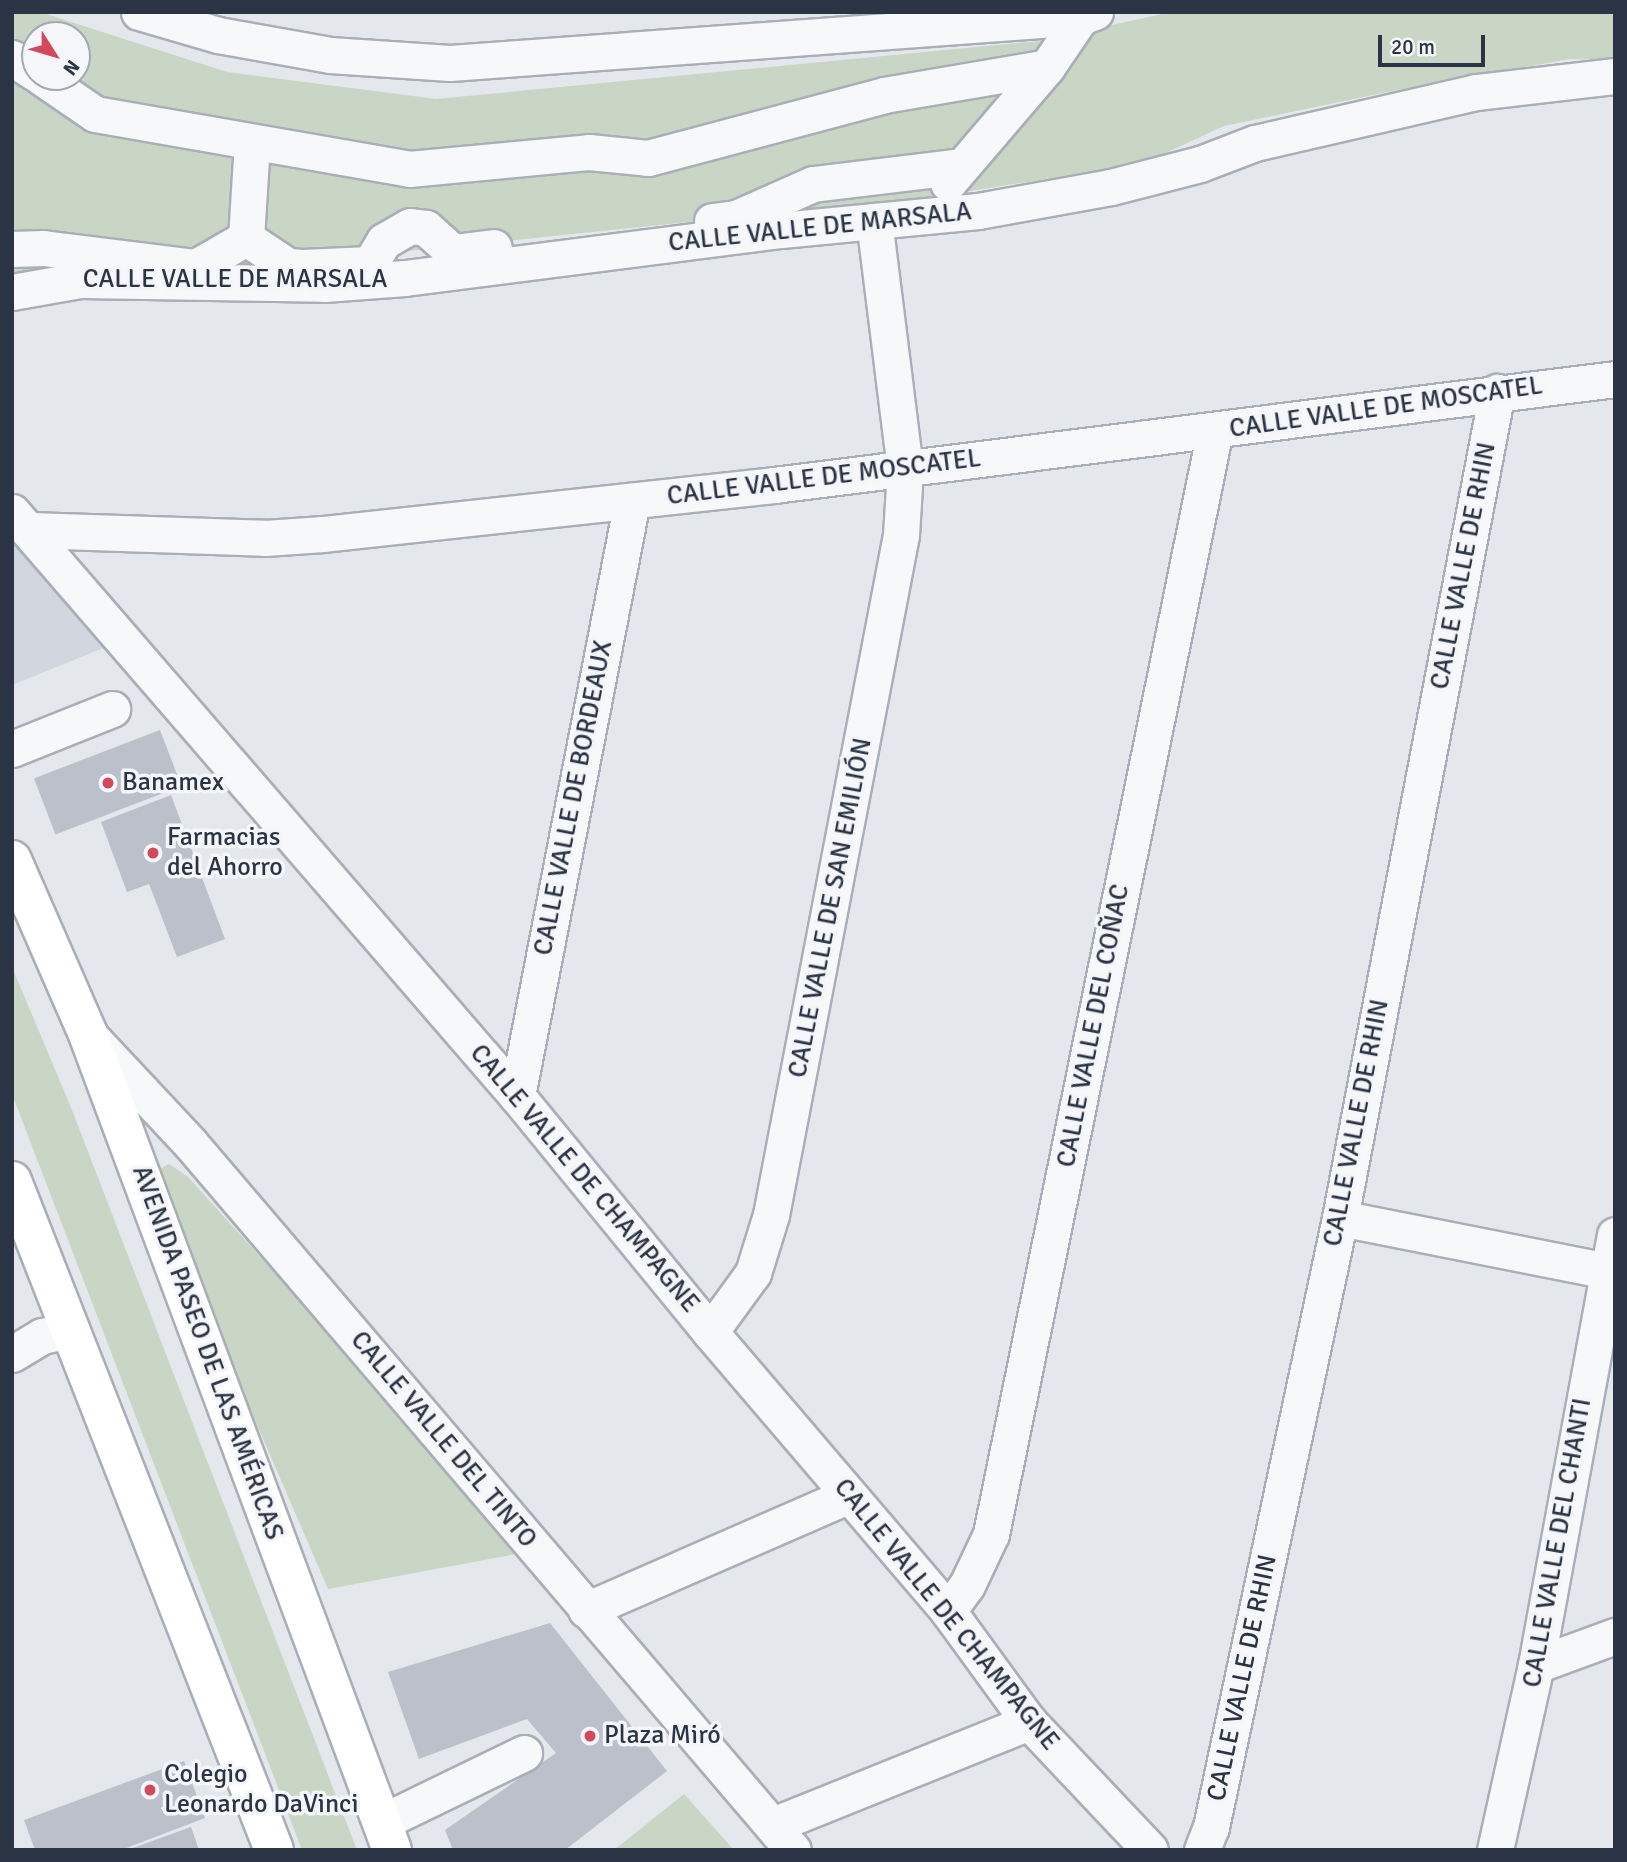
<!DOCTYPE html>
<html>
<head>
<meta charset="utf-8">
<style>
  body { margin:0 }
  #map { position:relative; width:1627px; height:1862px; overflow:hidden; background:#e4e7ec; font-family:Signika,sans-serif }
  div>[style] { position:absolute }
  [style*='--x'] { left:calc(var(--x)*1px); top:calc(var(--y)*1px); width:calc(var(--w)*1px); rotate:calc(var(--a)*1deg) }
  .built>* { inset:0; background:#d2d6de }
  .green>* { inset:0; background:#c9d6c5 }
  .building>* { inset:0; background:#bbc0ca; transform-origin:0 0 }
  .roads { filter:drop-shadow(2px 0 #a9aeb7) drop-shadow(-2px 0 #a9aeb7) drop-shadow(0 2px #a9aeb7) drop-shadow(0 -2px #a9aeb7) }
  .minor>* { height:35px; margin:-17.5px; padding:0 17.5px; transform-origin:17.5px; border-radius:17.5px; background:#f7f8fa }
  .major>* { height:38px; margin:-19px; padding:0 19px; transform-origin:19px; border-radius:19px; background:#fff }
  .dots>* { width:19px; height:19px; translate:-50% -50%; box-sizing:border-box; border:4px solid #f4f6f9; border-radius:50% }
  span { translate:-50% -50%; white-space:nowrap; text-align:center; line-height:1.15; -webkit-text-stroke:7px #f4f6f9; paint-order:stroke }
  .street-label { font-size:26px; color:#2b3445 }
  .poi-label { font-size:26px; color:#2b3445 }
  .left { translate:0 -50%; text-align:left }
  .frame { position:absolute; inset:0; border:14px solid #2b3445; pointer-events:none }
  .north { position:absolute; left:21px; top:21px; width:70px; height:70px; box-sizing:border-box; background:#f4f6f9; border:2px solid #a4a8b1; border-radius:50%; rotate:127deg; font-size:19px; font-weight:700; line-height:28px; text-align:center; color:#2b3445 }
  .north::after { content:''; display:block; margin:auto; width:24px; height:32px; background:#d1495b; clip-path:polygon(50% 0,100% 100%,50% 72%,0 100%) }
  .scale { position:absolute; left:1378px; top:35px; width:107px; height:32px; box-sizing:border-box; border:4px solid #2b3445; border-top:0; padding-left:9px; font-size:21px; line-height:24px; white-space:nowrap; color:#2b3445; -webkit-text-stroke:5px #f4f6f9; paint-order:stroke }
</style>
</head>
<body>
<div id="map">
  <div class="built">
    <i style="clip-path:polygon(12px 539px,106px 647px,12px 685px)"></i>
  </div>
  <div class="green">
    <i style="clip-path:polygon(evenodd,12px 12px,40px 12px,227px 72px,436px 99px,1040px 41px,1171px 12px,1615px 12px,1615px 60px,1569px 59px,1392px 91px,1224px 126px,1144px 163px,933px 197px,368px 255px,195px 257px,12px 279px,12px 12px,35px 35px,77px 35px,77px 77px,35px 77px,35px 35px)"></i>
    <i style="clip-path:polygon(12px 967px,70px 1105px,357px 1850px,302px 1850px,12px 1094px)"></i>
    <i style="clip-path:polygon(169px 1164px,188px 1177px,527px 1552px,328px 1589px,157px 1193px,155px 1172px)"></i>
    <i style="clip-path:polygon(684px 1794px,734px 1850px,614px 1850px)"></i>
  </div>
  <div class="building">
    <i style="left:160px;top:730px;width:60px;height:135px;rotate:69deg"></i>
    <i style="clip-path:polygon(171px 795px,225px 939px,177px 957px,149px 884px,127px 892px,101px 822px)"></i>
    <i style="clip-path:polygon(550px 1623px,667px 1771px,565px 1850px,453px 1850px,445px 1830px,556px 1753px,527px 1719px,419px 1759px,388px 1672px)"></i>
    <i style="clip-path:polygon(184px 1761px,205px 1818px,121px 1850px,35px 1850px,24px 1820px)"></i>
    <i style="clip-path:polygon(191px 1827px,199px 1850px,130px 1850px,130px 1849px)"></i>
  </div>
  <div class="roads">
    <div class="minor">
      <i style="--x:139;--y:12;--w:82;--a:16.2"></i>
      <i style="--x:218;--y:35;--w:114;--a:10.1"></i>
      <i style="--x:330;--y:55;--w:120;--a:3.8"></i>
      <i style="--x:450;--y:63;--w:633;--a:-4.17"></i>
      <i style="--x:1081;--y:17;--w:15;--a:-20"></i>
      <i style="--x:12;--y:58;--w:27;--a:33"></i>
      <i style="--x:41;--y:77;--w:65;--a:34.4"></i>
      <i style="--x:95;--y:114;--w:319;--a:9.9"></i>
      <i style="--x:409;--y:169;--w:181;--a:-5.4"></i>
      <i style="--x:589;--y:152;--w:59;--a:5.8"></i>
      <i style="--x:648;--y:158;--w:244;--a:-14.9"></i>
      <i style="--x:884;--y:95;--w:165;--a:-9.7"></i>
      <i style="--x:948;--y:183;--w:153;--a:-49.5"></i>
      <i style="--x:1047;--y:67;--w:60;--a:-55.8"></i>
      <i style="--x:712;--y:221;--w:24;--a:-7"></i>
      <i style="--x:736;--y:218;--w:84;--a:-23.8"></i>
      <i style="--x:813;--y:184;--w:149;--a:-6.9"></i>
      <i style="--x:246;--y:238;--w:50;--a:33.7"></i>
      <i style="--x:288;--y:266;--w:14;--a:4"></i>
      <i style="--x:302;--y:267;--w:68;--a:-2.5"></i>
      <i style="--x:370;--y:264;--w:27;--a:-59"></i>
      <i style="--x:384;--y:241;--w:30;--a:-30"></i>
      <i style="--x:410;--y:226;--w:16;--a:7"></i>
      <i style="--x:426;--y:228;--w:36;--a:42"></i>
      <i style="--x:453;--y:252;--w:41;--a:-7"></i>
      <i style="--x:12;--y:249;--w:31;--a:-2"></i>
      <i style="--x:43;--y:248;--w:154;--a:7.1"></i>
      <i style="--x:196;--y:267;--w:58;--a:-30.1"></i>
      <i style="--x:246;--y:238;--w:96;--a:-86.4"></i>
      <i style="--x:12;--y:292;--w:69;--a:-10"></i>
      <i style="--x:80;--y:280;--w:244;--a:0.9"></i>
      <i style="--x:324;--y:284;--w:81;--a:-4.2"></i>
      <i style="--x:405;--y:278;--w:379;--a:-7.3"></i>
      <i style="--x:781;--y:230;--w:198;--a:-5.5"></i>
      <i style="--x:978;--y:211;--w:135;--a:-10.2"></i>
      <i style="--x:1111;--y:187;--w:92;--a:-14.5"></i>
      <i style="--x:1200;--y:164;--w:59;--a:-20.9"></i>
      <i style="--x:1255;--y:143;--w:227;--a:-13"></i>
      <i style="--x:1476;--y:92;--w:140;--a:-6.6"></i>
      <i style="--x:12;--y:512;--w:772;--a:49.15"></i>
      <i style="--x:517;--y:1096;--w:305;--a:50.7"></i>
      <i style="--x:710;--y:1332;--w:367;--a:49.5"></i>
      <i style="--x:948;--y:1611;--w:137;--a:53.9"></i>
      <i style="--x:1029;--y:1722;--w:176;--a:46.6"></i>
      <i style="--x:30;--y:530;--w:235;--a:1.9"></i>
      <i style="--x:265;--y:538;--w:58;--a:-3.9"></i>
      <i style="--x:323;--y:534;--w:454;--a:-6.2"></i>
      <i style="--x:774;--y:485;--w:848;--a:-7.18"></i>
      <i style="--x:12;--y:749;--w:108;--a:-21.8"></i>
      <i style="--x:88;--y:1034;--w:149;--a:46.9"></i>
      <i style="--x:190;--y:1143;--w:929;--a:49.54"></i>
      <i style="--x:517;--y:1096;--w:606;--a:-79.06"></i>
      <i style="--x:1340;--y:1218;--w:273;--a:11.2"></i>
      <i style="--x:710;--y:1332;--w:73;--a:-53.9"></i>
      <i style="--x:753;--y:1273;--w:61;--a:-72.8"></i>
      <i style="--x:771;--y:1215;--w:692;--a:-79.18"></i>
      <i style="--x:901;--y:535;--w:66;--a:-86.5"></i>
      <i style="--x:905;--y:469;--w:250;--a:-97.1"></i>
      <i style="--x:12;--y:1354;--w:35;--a:-31"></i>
      <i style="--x:42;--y:1336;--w:30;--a:-12"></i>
      <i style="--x:586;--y:1610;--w:287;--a:-23.6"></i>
      <i style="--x:948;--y:1611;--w:32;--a:-54"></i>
      <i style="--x:967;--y:1585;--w:56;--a:-64.8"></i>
      <i style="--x:991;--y:1534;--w:1126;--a:-78.53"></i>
      <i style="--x:1536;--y:1665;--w:84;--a:-20.2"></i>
      <i style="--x:382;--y:1822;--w:158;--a:-25.9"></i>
      <i style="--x:773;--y:1825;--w:276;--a:-21.9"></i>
      <i style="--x:1202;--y:1850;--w:25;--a:-69"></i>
      <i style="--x:1211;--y:1827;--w:623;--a:-78.04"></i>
      <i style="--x:1340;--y:1218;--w:841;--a:-79.24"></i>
      <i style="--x:1495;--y:1850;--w:189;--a:-77.5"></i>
      <i style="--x:1536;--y:1665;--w:437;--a:-79.6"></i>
    </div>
    <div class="major">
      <i style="--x:12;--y:860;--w:190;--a:66.4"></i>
      <i style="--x:88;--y:1034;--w:871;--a:69.57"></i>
      <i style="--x:12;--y:1181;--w:718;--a:68.61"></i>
    </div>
  </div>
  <div class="dots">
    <i style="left:108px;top:783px;background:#d1495b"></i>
    <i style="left:153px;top:853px;background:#d1495b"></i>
    <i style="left:590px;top:1736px;background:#d1495b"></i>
    <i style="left:150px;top:1790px;background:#d1495b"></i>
  </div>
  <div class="street-label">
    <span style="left:820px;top:228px;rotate:-6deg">CALLE VALLE DE MARSALA</span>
    <span style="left:235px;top:280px">CALLE VALLE DE MARSALA</span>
    <span style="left:1386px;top:408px;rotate:-8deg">CALLE VALLE DE MOSCATEL</span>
    <span style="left:824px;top:478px;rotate:-7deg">CALLE VALLE DE MOSCATEL</span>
    <span style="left:1464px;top:566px;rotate:-79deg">CALLE VALLE DE RHIN</span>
    <span style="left:574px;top:798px;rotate:-79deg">CALLE VALLE DE BORDEAUX</span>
    <span style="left:831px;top:908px;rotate:-79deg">CALLE VALLE DE SAN EMILIÓN</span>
    <span style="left:1094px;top:1026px;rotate:-79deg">CALLE VALLE DEL COÑAC</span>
    <span style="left:1357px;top:1123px;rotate:-79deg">CALLE VALLE DE RHIN</span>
    <span style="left:584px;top:1179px;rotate:50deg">CALLE VALLE DE CHAMPAGNE</span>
    <span style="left:207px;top:1353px;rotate:70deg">AVENIDA PASEO DE LAS AMÉRICAS</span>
    <span style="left:443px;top:1440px;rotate:50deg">CALLE VALLE DEL TINTO</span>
    <span style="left:1558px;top:1543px;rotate:-80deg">CALLE VALLE DEL CHANTI</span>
    <span style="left:946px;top:1615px;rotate:51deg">CALLE VALLE DE CHAMPAGNE</span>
    <span style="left:1243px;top:1678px;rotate:-78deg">CALLE VALLE DE RHIN</span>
  </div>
  <div class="poi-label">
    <span class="left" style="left:122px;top:783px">Banamex</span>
    <span class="left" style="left:167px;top:853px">Farmacias<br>del Ahorro</span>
    <span class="left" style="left:604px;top:1736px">Plaza Miró</span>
    <span class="left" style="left:164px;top:1790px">Colegio<br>Leonardo DaVinci</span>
  </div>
  <div class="frame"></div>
  <div class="north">N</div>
  <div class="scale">20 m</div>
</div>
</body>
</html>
